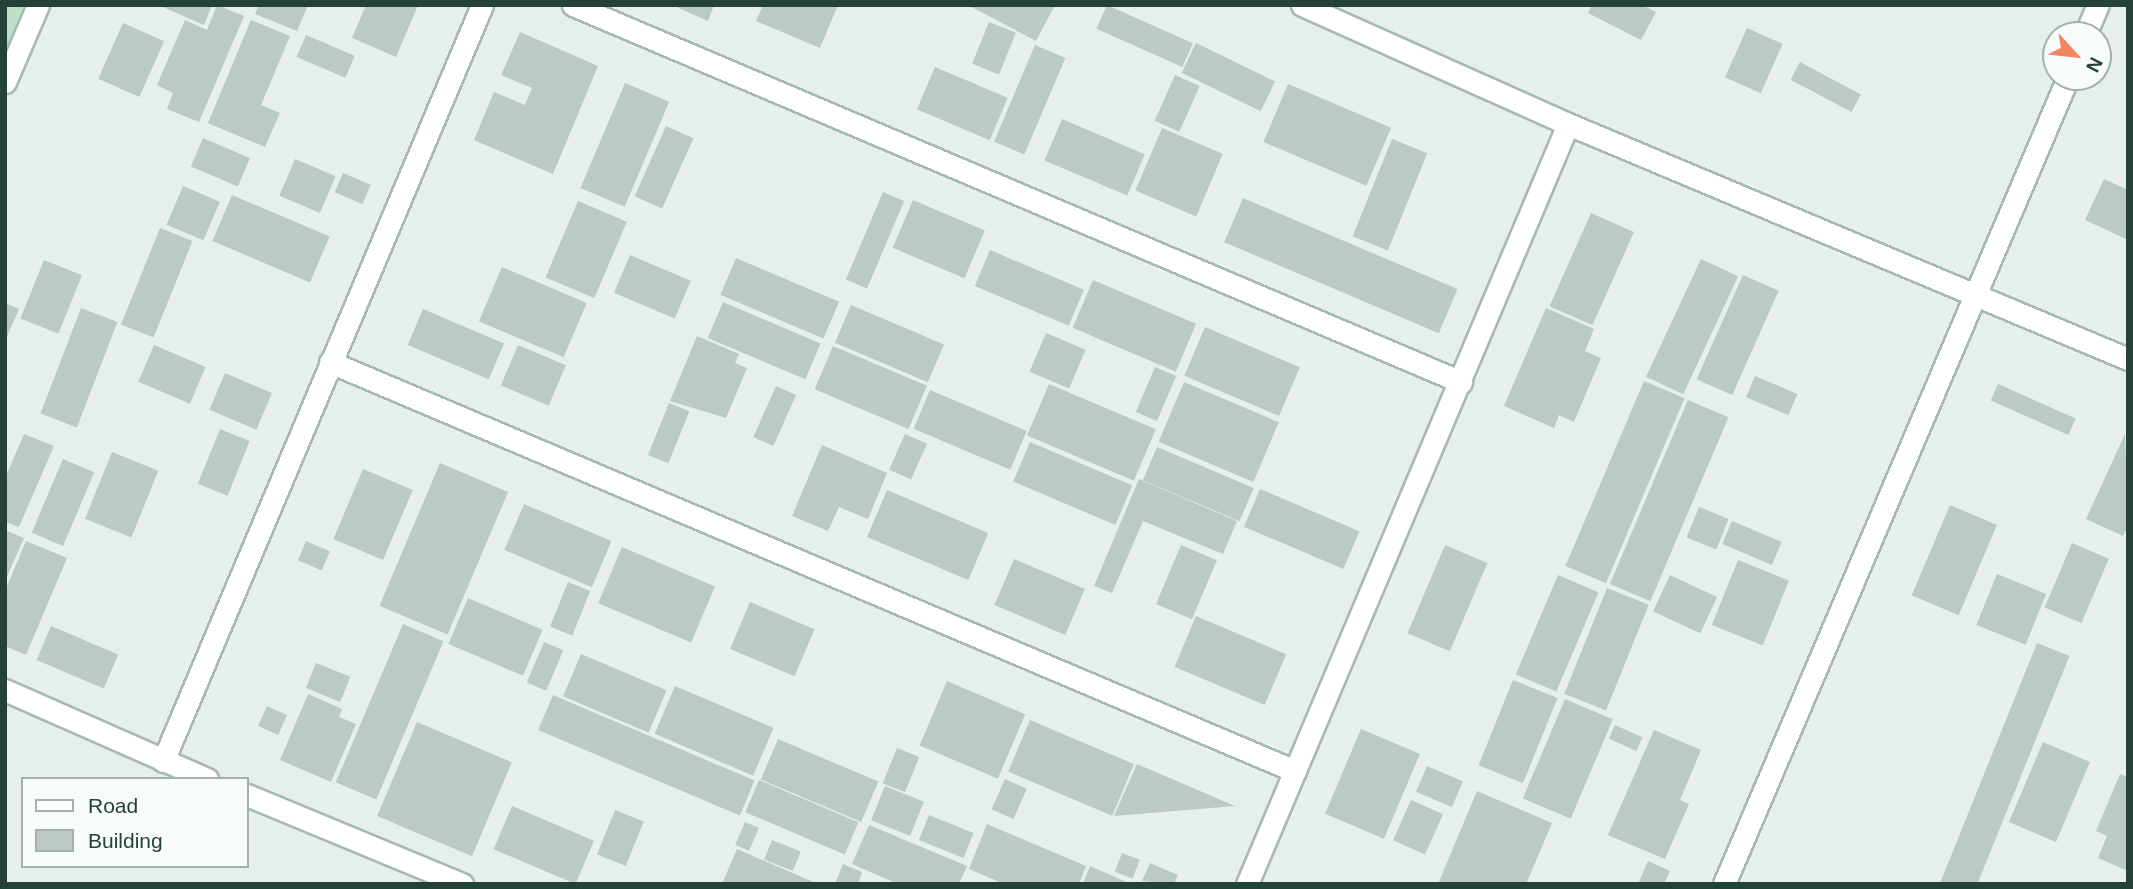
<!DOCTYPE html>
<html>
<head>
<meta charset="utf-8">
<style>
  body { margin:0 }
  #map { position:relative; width:2133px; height:889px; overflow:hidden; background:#e6efeb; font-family:Arial,sans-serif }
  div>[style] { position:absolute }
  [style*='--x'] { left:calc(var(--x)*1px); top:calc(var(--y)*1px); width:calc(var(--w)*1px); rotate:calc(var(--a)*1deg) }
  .green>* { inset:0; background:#bfe0c8 }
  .building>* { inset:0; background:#bbcac4; transform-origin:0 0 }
  .roads { filter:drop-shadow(2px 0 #a8b8b2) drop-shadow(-2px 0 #a8b8b2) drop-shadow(0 2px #a8b8b2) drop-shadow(0 -2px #a8b8b2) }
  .minor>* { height:21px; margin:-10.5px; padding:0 10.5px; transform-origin:10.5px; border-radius:10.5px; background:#fff }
  .tertiary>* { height:21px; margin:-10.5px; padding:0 10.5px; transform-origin:10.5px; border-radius:10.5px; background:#fff }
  span { translate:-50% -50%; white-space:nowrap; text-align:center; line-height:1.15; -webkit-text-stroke:7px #f7fbf9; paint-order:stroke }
  .frame { position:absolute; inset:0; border:7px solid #24423a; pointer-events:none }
  .legend { position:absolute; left:21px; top:777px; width:228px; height:91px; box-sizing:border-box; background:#f7fbf9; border:2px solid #a3b1ad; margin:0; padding:9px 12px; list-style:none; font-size:21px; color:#24423a }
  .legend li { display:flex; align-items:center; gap:14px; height:35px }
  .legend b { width:35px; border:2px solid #a3b1ad }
  .north { position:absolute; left:2042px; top:21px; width:70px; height:70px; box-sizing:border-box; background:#f7fbf9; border:2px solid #a3b1ad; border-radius:50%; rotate:117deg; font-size:19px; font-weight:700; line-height:28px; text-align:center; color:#24423a }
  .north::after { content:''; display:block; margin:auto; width:24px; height:32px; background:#f4845f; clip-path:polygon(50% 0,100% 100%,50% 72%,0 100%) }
</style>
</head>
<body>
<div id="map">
  <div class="green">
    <i style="clip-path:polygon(5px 5px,42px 5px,5px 90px)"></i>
  </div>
  <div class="building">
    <i style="clip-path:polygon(158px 5px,212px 5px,204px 25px)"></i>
    <i style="clip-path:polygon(217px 5px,244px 16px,199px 122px,167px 109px,173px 93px,157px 85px,185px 20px,207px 30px)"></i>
    <i style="clip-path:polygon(259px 5px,308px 5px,297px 31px,255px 14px)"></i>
    <i style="clip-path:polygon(366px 5px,418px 5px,396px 57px,352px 38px)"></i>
    <i style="clip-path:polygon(672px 5px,714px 5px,708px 21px)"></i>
    <i style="clip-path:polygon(763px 5px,838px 5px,820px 48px,756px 21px)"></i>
    <i style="clip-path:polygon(968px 5px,1055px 5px,1036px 41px)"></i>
    <i style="left:1107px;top:5px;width:94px;height:26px;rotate:24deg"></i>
    <i style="clip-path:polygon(1592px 5px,1642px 5px,1656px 12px,1641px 40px,1588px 13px)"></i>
    <i style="clip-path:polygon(251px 20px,290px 36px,261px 105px,280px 113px,265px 147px,208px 123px)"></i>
    <i style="left:989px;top:22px;width:29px;height:45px;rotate:22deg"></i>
    <i style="left:123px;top:23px;width:45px;height:61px;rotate:24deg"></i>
    <i style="left:1747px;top:28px;width:39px;height:54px;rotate:24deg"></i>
    <i style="clip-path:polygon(520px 32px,598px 66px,553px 174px,474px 140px,494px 92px,525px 105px,532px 88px,501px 75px)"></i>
    <i style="left:306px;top:35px;width:53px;height:24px;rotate:23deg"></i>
    <i style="left:1196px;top:43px;width:88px;height:33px;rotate:26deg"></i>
    <i style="left:1035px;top:45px;width:33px;height:105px;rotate:23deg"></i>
    <i style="left:1800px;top:62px;width:69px;height:20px;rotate:28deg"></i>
    <i style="left:935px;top:67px;width:79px;height:46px;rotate:23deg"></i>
    <i style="left:1175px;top:75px;width:27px;height:50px;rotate:24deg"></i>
    <i style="left:625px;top:83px;width:48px;height:114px;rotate:23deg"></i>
    <i style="left:1288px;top:84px;width:112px;height:63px;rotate:23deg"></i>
    <i style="left:1062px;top:119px;width:90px;height:45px;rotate:23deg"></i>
    <i style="left:666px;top:126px;width:30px;height:77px;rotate:24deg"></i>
    <i style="left:1162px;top:128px;width:66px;height:68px;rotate:23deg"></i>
    <i style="left:203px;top:138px;width:51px;height:31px;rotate:23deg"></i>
    <i style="left:1392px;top:139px;width:38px;height:105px;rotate:22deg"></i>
    <i style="left:295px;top:159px;width:44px;height:40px;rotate:23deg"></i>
    <i style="left:343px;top:173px;width:30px;height:21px;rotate:23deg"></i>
    <i style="clip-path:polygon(2104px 179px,2128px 190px,2128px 240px,2085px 220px)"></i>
    <i style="left:183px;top:186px;width:40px;height:42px;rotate:23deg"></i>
    <i style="left:883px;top:192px;width:23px;height:95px;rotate:23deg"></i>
    <i style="left:232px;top:195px;width:106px;height:50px;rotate:23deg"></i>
    <i style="left:1243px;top:198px;width:233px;height:48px;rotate:23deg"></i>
    <i style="left:913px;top:200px;width:78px;height:52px;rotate:23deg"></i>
    <i style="left:578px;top:201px;width:53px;height:83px;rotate:23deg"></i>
    <i style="left:1591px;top:213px;width:47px;height:102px;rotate:24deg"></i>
    <i style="left:160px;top:228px;width:35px;height:104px;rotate:22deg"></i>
    <i style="left:990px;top:250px;width:102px;height:39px;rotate:23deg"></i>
    <i style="left:630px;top:255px;width:66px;height:41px;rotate:23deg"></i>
    <i style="left:736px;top:258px;width:112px;height:40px;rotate:23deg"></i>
    <i style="left:1701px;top:259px;width:41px;height:130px;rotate:25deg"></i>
    <i style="left:44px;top:260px;width:41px;height:63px;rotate:22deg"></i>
    <i style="left:502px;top:267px;width:92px;height:59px;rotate:23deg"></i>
    <i style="left:1743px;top:275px;width:39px;height:114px;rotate:24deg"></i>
    <i style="left:1093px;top:280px;width:112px;height:52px;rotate:23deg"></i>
    <i style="left:723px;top:302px;width:106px;height:39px;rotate:23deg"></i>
    <i style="clip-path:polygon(5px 303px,19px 309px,5px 341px)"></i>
    <i style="left:851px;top:305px;width:101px;height:41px;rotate:23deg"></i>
    <i style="left:81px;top:308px;width:39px;height:113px;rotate:21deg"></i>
    <i style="clip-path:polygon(1546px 308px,1594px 329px,1585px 351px,1601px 358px,1574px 422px,1559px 415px,1554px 428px,1504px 406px)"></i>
    <i style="left:423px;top:309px;width:88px;height:39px;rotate:23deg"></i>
    <i style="left:1205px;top:327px;width:103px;height:53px;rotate:23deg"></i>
    <i style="left:1046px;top:333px;width:43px;height:42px;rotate:23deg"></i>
    <i style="clip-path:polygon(697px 336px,739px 354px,735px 363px,747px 368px,726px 418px,670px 401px)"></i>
    <i style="left:154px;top:345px;width:56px;height:40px;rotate:23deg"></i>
    <i style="left:518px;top:345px;width:52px;height:44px;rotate:23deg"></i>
    <i style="left:833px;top:346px;width:102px;height:47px;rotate:23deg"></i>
    <i style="left:1155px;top:367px;width:23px;height:49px;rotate:23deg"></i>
    <i style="left:225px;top:373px;width:51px;height:40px;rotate:23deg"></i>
    <i style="left:1755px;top:376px;width:46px;height:23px;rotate:23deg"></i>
    <i style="left:1644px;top:381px;width:44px;height:201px;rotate:23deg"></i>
    <i style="left:1184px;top:382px;width:103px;height:65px;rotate:23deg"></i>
    <i style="left:1049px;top:384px;width:116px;height:56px;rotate:23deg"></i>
    <i style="left:1998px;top:384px;width:85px;height:18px;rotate:24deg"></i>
    <i style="left:776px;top:386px;width:22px;height:56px;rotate:24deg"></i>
    <i style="left:930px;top:390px;width:105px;height:42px;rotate:23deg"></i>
    <i style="left:1688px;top:400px;width:44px;height:200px;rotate:23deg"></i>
    <i style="left:669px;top:403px;width:22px;height:56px;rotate:22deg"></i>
    <i style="left:220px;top:429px;width:32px;height:59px;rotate:22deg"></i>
    <i style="clip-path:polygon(24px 434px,54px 446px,19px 527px,5px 522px,5px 478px)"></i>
    <i style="left:905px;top:434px;width:24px;height:39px;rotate:24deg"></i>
    <i style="clip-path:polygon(2125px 434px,2128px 525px,2123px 536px,2086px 519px)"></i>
    <i style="left:1030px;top:442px;width:111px;height:43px;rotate:23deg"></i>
    <i style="clip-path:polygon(822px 445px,887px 473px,868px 519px,839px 507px,828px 531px,792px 516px)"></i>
    <i style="left:1157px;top:447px;width:105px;height:36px;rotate:23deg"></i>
    <i style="left:112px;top:452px;width:50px;height:72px;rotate:22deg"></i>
    <i style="left:63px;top:459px;width:34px;height:80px;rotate:23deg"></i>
    <i style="left:440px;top:463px;width:74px;height:155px;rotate:23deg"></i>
    <i style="left:363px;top:469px;width:54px;height:76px;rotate:23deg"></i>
    <i style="clip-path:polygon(1139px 479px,1237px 521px,1223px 554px,1143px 521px,1112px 593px,1094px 586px)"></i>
    <i style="left:1260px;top:489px;width:108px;height:41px;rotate:23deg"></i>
    <i style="left:887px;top:490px;width:110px;height:51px;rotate:23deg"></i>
    <i style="left:524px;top:504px;width:95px;height:50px;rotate:23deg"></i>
    <i style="left:1950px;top:505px;width:51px;height:98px;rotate:23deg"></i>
    <i style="left:1699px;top:507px;width:32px;height:33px;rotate:22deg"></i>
    <i style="left:1732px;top:521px;width:54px;height:25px;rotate:23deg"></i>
    <i style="clip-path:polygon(5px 530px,24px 538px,5px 581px)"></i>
    <i style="clip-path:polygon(26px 541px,67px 558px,26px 655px,5px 646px,5px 591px)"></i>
    <i style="left:306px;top:541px;width:26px;height:21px;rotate:23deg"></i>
    <i style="left:2072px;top:543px;width:40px;height:70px;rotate:23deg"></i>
    <i style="left:1181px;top:545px;width:39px;height:64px;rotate:23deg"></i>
    <i style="left:1445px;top:545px;width:46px;height:96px;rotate:23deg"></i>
    <i style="left:622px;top:547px;width:101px;height:61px;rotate:23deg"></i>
    <i style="left:1014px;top:559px;width:77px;height:50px;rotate:23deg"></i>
    <i style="left:1738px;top:560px;width:55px;height:70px;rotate:22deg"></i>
    <i style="left:1997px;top:574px;width:53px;height:55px;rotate:22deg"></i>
    <i style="left:1558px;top:575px;width:44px;height:108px;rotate:23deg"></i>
    <i style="left:1670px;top:575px;width:52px;height:40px;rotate:25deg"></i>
    <i style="left:568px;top:582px;width:24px;height:48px;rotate:22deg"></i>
    <i style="left:1607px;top:588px;width:45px;height:114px;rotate:22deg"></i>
    <i style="left:468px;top:598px;width:81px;height:50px;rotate:23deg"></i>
    <i style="left:750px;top:602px;width:70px;height:51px;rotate:23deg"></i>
    <i style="left:1196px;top:616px;width:98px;height:55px;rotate:23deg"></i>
    <i style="left:403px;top:624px;width:44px;height:172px;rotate:23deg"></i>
    <i style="left:51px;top:626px;width:73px;height:37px;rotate:23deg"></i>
    <i style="left:544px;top:642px;width:21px;height:44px;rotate:23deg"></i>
    <i style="left:2037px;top:643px;width:35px;height:262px;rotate:22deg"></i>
    <i style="left:581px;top:654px;width:93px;height:46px;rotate:23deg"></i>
    <i style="left:316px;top:663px;width:37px;height:27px;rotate:22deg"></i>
    <i style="left:1513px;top:680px;width:48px;height:92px;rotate:22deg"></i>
    <i style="left:947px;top:681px;width:85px;height:70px;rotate:23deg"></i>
    <i style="left:675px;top:686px;width:107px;height:52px;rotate:23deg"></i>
    <i style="clip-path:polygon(308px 694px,342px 709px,339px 717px,356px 724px,331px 782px,280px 760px)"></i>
    <i style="left:553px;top:695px;width:219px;height:38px;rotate:23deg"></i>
    <i style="left:1565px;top:699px;width:52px;height:108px;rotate:23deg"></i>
    <i style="left:267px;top:706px;width:22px;height:22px;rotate:24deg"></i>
    <i style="left:1030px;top:720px;width:113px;height:56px;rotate:23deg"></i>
    <i style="left:417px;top:722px;width:103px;height:102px;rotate:23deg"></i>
    <i style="left:1615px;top:725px;width:30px;height:15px;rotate:24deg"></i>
    <i style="left:1361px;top:729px;width:64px;height:92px;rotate:23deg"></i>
    <i style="clip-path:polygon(1654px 730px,1701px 750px,1680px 800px,1689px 804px,1665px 859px,1608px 835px)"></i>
    <i style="left:778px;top:739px;width:109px;height:44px;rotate:23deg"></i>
    <i style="left:2043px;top:742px;width:51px;height:87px;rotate:23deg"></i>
    <i style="left:897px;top:748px;width:24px;height:38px;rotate:22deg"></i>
    <i style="clip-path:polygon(1137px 764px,1235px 806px,1114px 816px)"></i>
    <i style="left:1427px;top:766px;width:39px;height:28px;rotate:23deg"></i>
    <i style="clip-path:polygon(2120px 774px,2128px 777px,2128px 871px,2098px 858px,2107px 836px,2096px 831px)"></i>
    <i style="left:1005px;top:779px;width:24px;height:33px;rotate:24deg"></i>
    <i style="left:759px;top:780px;width:108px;height:35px;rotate:23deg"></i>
    <i style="left:885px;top:786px;width:42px;height:37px;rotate:22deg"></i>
    <i style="clip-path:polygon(1477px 791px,1552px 823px,1526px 884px,1438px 884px)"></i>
    <i style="left:1411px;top:800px;width:35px;height:44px;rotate:24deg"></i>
    <i style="left:512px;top:806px;width:89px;height:47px;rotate:23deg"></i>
    <i style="left:615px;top:810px;width:31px;height:48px;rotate:22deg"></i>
    <i style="left:929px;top:815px;width:48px;height:27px;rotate:22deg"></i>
    <i style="left:745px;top:822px;width:15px;height:25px;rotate:23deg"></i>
    <i style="clip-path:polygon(987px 824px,1086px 866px,1079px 884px,1004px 884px,969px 869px)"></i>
    <i style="clip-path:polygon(869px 825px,967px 866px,959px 884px,898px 884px,852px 864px)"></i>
    <i style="left:772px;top:840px;width:31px;height:21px;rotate:22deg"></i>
    <i style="clip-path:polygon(737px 849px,818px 884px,722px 884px)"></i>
    <i style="left:1122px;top:853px;width:19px;height:20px;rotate:21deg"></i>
    <i style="clip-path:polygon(1648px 861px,1670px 871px,1664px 884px,1638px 884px)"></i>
    <i style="clip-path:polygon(1150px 863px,1178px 875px,1174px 884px,1142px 881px)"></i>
    <i style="clip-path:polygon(843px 864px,862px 872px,858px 884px,835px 884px)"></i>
    <i style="clip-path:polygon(1090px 866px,1131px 884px,1083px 884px)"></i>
  </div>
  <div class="roads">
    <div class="minor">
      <i style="--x:573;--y:5;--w:965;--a:23"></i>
      <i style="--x:2085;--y:35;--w:33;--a:-67"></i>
      <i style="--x:5;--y:82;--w:84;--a:-66.8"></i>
      <i style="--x:330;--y:362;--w:1048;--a:22.97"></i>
      <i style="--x:5;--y:690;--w:221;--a:23.8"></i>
      <i style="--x:163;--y:761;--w:821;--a:-67.12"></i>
      <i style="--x:247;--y:795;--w:233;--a:22.5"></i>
      <i style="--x:1247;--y:884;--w:825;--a:-67.1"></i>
      <i style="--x:1724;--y:884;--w:877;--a:-66.91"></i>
    </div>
    <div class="tertiary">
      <i style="--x:1302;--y:5;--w:291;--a:24.1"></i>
      <i style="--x:1568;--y:124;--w:607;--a:22.77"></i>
    </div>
  </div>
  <div class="frame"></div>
  <ul class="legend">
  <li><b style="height:9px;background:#fff"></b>Road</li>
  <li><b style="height:19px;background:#bbcac4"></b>Building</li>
  </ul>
  <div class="north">N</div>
</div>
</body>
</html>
